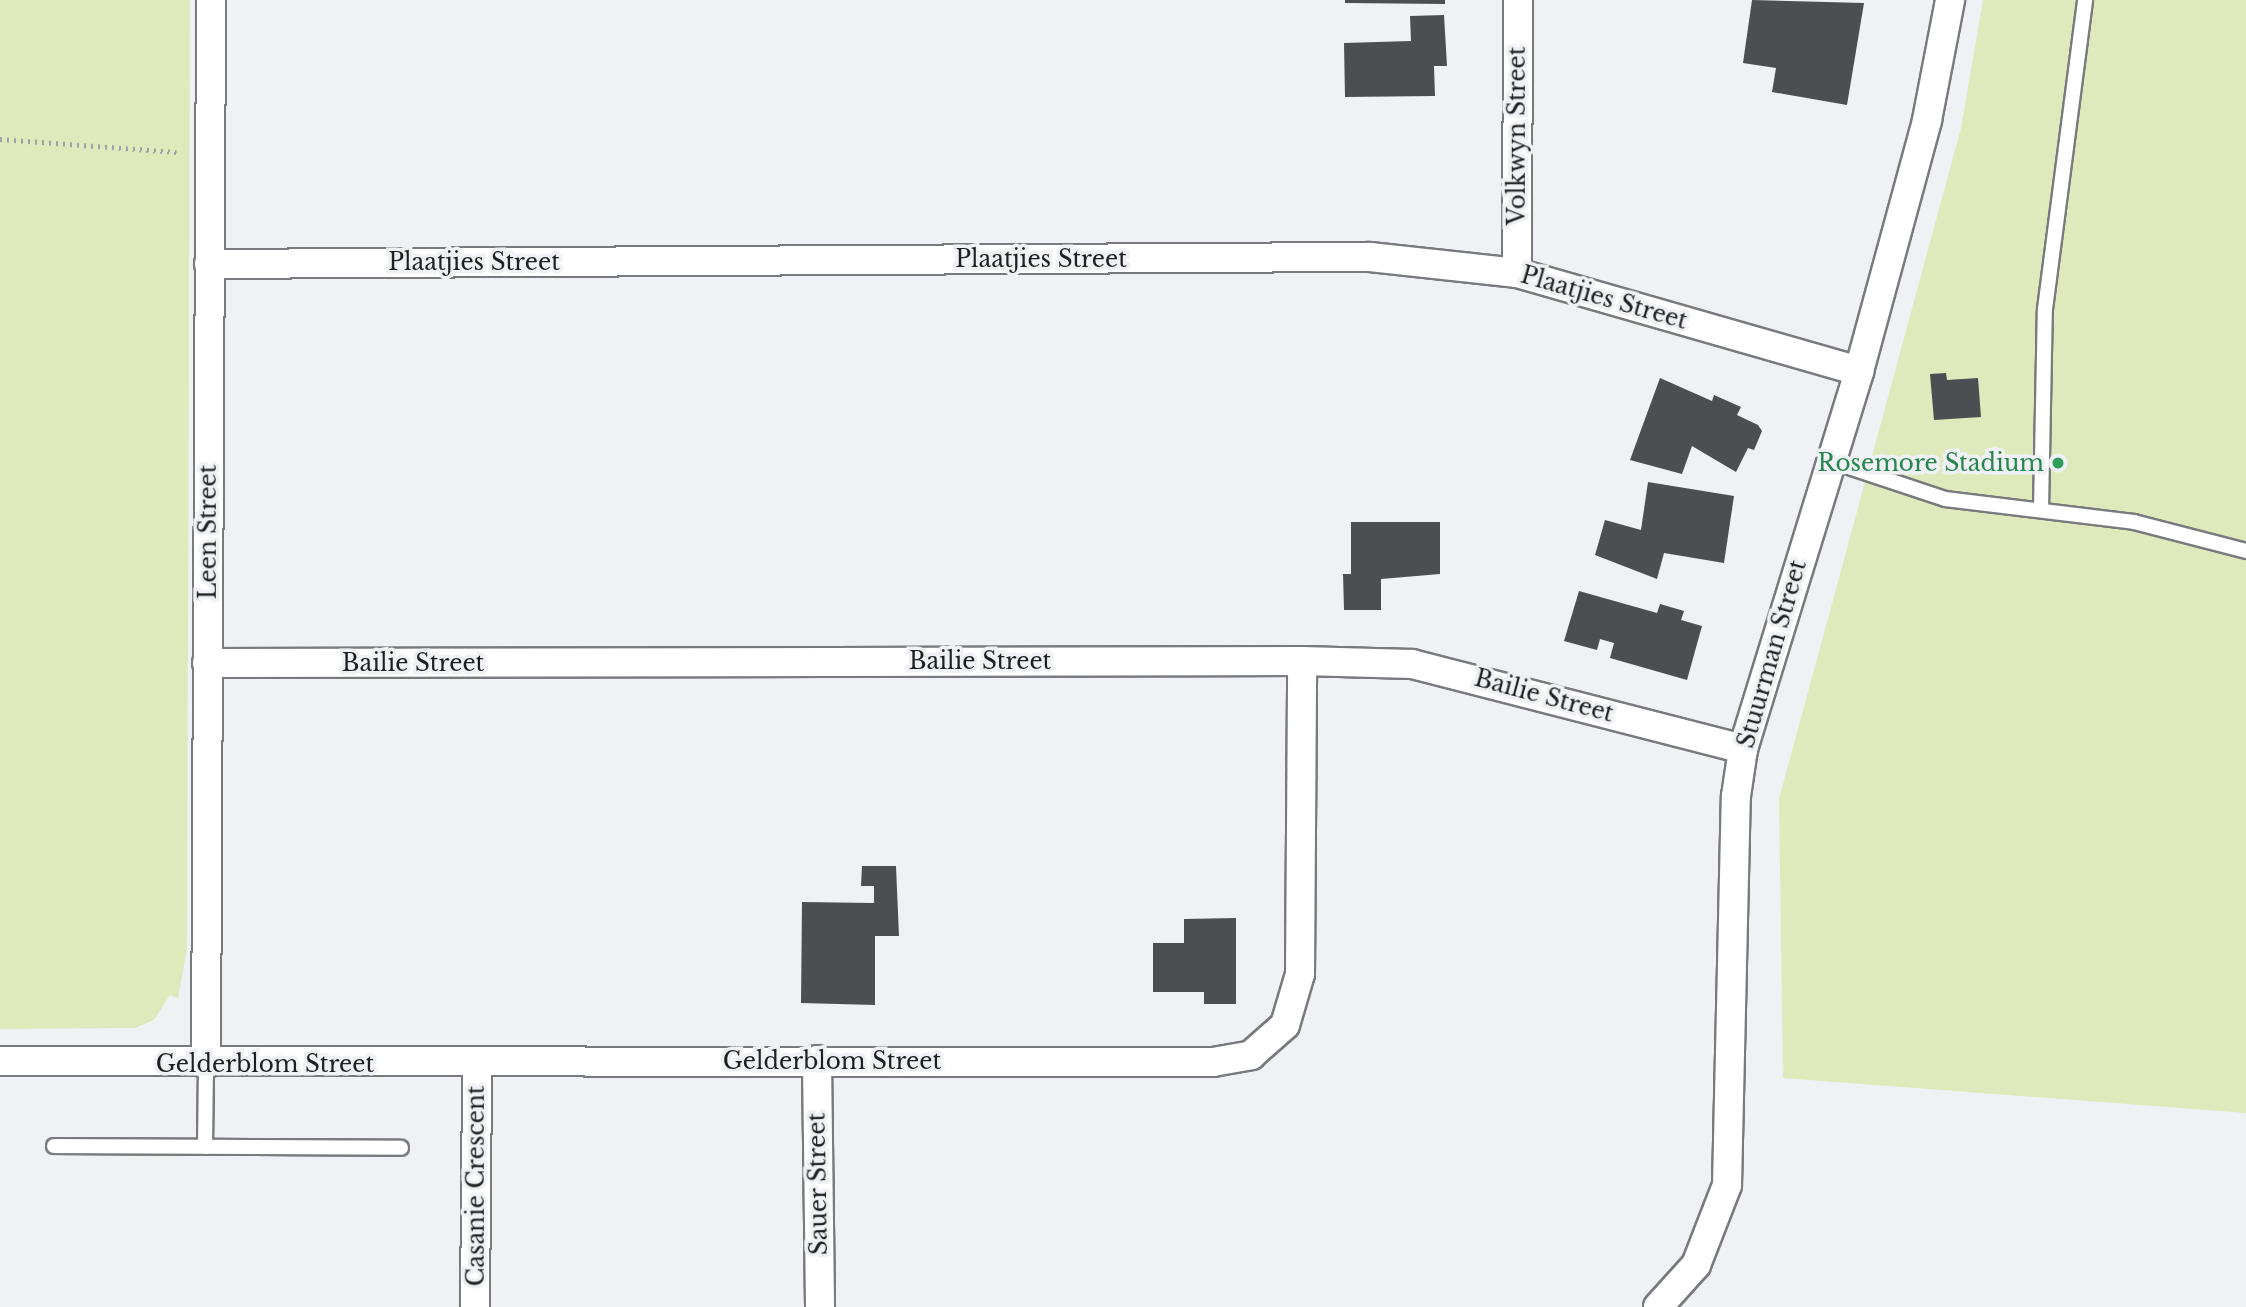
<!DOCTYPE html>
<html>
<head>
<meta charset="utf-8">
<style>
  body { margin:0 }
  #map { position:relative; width:2246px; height:1307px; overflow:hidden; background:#f0f1f5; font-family:"Libre Baskerville",serif }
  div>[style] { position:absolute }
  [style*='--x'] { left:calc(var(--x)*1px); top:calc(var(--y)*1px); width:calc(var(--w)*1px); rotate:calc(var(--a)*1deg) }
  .green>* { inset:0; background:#e0e9bb }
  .building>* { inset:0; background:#4c4e51 }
  .path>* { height:4.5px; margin-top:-2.25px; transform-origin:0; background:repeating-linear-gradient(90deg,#a1a2a5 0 2px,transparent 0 7px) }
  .roads { filter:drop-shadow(2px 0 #797a7e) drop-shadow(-2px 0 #797a7e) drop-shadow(0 2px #797a7e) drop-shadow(0 -2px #797a7e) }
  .lane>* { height:14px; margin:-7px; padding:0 7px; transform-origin:7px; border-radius:7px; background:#fff }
  .street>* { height:28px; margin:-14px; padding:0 14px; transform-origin:14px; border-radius:14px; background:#fff }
  .dots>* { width:19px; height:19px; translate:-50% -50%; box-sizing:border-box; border:4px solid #f0f1f5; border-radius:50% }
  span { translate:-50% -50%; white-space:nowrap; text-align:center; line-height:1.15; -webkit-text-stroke:7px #f0f1f5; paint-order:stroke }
  .street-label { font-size:23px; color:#1e1f20 }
  .leisure-label { font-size:23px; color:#27864d }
  .right { translate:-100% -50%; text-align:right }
</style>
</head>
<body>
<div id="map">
  <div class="green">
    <i style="clip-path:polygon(0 0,190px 0,187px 949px,178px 998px,170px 995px,154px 1020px,135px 1028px,0 1029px)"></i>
    <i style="clip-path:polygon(1983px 0,2246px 0,2246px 1113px,1783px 1078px,1779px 799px,1961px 128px)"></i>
  </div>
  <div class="building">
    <i style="clip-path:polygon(1345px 0,1445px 0,1445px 4px,1345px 3px)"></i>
    <i style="clip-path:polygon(1752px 0,1864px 3px,1847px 105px,1772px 92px,1776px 68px,1743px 63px)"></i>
    <i style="clip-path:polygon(1444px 15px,1447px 66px,1434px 66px,1435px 96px,1345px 97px,1344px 43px,1411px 41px,1410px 16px)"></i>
    <i style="clip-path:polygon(1946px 373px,1947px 380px,1978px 378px,1981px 417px,1934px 420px,1930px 374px)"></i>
    <i style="clip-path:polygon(1660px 378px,1712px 401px,1714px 395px,1741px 407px,1737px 415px,1758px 425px,1762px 431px,1754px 450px,1748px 448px,1736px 472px,1692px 446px,1682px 474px,1630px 460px)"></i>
    <i style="clip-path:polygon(1648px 482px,1734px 496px,1724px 563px,1664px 553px,1657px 579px,1595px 555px,1605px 520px,1641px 530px)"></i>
    <i style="clip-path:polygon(1351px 522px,1440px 522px,1440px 574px,1381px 579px,1381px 610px,1344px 610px,1343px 574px,1351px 574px)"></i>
    <i style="clip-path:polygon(1579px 591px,1657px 613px,1660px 604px,1684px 611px,1681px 620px,1702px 626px,1687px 680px,1610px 658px,1614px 643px,1600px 639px,1597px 650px,1564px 641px)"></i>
    <i style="clip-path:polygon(862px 866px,896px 866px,899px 936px,875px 936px,875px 1005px,801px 1003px,802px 902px,874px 903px,874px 886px,861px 886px)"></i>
    <i style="clip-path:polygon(1236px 918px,1236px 1004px,1204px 1004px,1204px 992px,1153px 992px,1153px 943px,1184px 943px,1184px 919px)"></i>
  </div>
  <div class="path">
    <i style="--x:0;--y:139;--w:177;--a:4.2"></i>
  </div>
  <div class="roads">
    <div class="lane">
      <i style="--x:1831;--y:461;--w:120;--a:18.4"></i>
      <i style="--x:1945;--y:499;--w:190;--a:6.9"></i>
      <i style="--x:2134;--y:522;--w:116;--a:14.5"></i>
      <i style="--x:2041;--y:510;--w:201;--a:-88.9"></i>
      <i style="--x:2045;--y:309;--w:312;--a:-82.6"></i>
      <i style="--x:54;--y:1146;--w:347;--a:0.3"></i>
      <i style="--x:205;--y:1147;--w:83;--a:-89.3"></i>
    </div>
    <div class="street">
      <i style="--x:209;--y:264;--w:1161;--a:-0.35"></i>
      <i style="--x:1370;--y:257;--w:148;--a:6.2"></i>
      <i style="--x:1517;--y:273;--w:356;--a:16"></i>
      <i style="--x:1517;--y:273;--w:273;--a:-89.8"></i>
      <i style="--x:207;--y:663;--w:1095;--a:-0.1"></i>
      <i style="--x:1302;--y:661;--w:110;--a:1.6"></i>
      <i style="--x:1412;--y:664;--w:342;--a:14.4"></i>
      <i style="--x:817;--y:1060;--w:247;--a:89.3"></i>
      <i style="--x:0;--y:1061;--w:1213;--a:0.05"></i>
      <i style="--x:1213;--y:1062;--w:39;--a:-10"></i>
      <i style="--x:1251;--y:1055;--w:45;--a:-41.4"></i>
      <i style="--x:1285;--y:1025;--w:53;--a:-73.6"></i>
      <i style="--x:1300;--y:974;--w:313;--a:-89.6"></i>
      <i style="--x:206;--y:1064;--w:1064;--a:-89.73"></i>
      <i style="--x:475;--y:1307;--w:243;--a:-89.5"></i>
      <i style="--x:1658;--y:1307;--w:57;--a:-47.9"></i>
      <i style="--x:1696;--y:1265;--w:86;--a:-68.8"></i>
      <i style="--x:1727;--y:1185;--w:389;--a:-88.7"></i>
      <i style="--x:1736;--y:796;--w:48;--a:-81.5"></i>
      <i style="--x:1743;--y:749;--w:395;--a:-72.9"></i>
      <i style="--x:1859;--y:371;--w:260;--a:-74.8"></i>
      <i style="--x:1927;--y:120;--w:122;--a:-79.1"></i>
    </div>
  </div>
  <div class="dots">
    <i style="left:2058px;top:463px;background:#2e9e5b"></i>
  </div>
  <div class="street-label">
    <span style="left:1517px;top:136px;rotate:-90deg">Volkwyn Street</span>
    <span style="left:1041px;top:259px">Plaatjies Street</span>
    <span style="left:474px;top:262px">Plaatjies Street</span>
    <span style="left:1604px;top:298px;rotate:16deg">Plaatjies Street</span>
    <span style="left:208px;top:532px;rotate:-90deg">Leen Street</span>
    <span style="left:1772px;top:654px;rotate:-74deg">Stuurman Street</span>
    <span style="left:980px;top:661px">Bailie Street</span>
    <span style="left:413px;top:663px">Bailie Street</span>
    <span style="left:1544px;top:696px;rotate:15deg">Bailie Street</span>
    <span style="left:832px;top:1061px">Gelderblom Street</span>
    <span style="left:265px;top:1064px">Gelderblom Street</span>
    <span style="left:818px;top:1184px;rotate:-91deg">Sauer Street</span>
    <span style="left:476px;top:1186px;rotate:-90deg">Casanie Crescent</span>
  </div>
  <div class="leisure-label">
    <span class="right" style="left:2044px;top:463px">Rosemore Stadium</span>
  </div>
</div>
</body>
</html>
